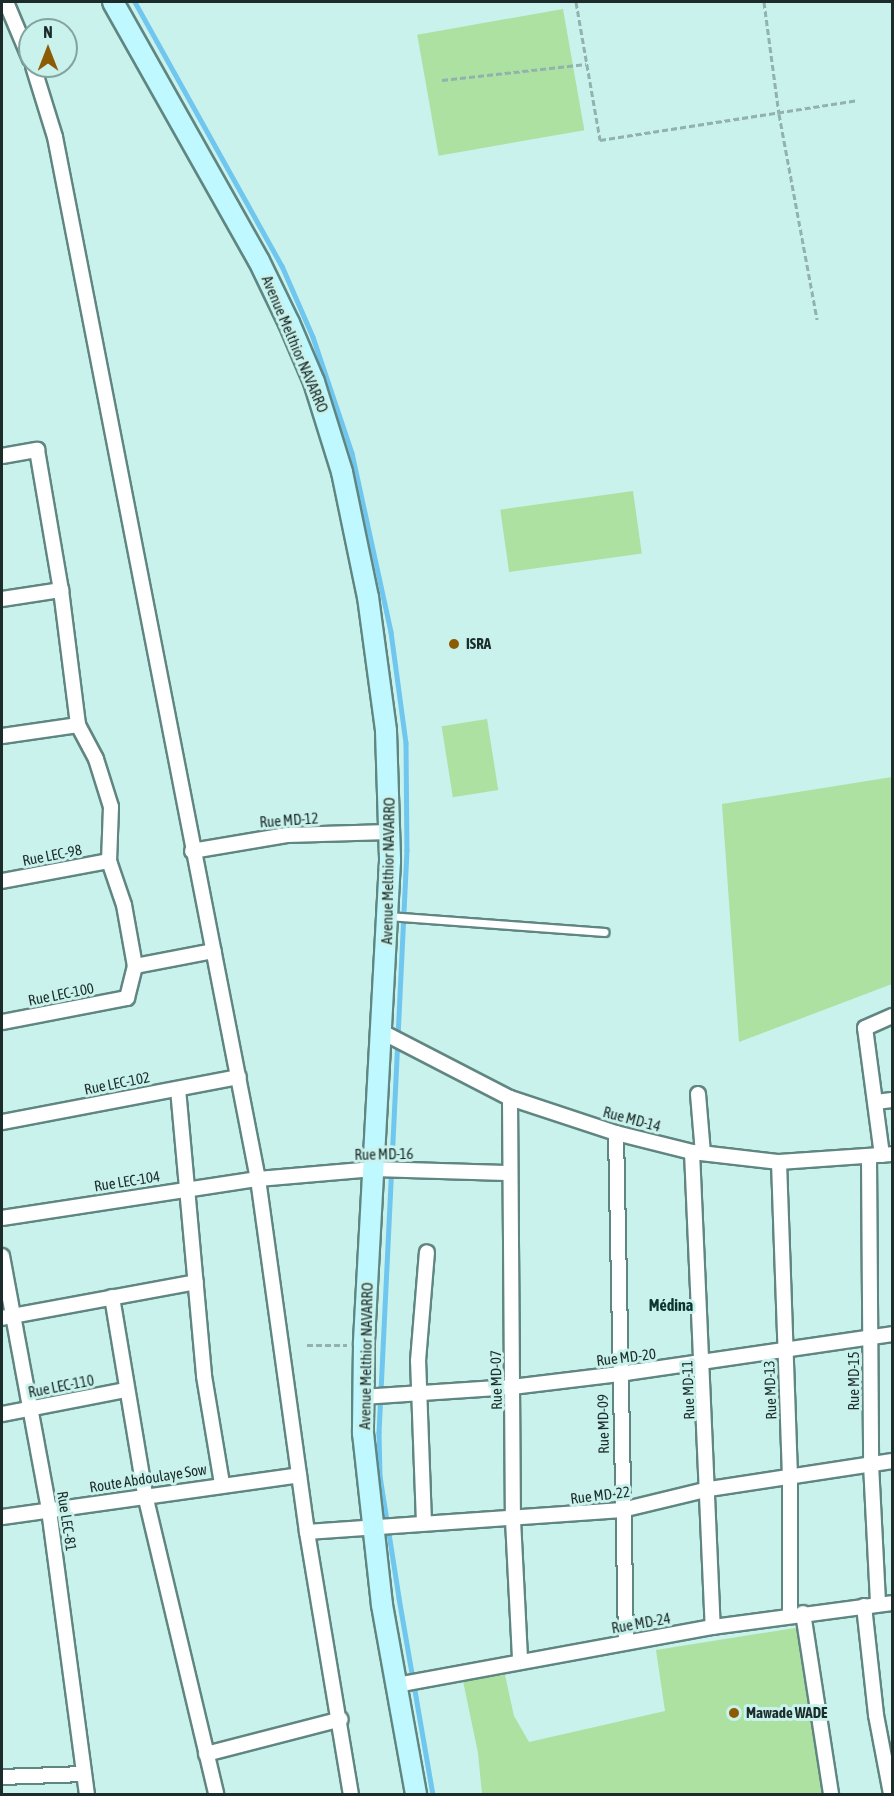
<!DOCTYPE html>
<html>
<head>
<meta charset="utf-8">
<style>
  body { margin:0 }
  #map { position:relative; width:894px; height:1796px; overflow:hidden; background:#c9f2ec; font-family:"Asap Condensed",sans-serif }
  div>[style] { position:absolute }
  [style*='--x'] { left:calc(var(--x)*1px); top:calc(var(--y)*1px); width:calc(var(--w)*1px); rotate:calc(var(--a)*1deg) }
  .green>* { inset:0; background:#ace1a2; transform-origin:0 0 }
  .stream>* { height:4.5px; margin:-2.25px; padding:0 2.25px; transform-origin:2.25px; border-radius:2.25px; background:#6fc6ef }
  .path>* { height:3px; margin-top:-1.5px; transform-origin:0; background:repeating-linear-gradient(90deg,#91b2ad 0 6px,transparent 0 9px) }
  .roads { filter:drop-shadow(2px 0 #608681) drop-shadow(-2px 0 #608681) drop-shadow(0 2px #608681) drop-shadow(0 -2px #608681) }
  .lane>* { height:7px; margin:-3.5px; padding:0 3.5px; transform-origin:3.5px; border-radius:3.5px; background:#fff }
  .street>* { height:14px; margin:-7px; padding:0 7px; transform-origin:7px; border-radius:7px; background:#fff }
  .secondary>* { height:20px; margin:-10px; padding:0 10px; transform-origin:10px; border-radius:10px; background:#bff8fe }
  .dots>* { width:16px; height:16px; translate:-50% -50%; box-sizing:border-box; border:3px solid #c9f2ec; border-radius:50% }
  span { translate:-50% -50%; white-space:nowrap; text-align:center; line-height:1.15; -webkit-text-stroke:6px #c9f2ec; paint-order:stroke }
  .street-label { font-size:15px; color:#1c2c2a }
  .poi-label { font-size:15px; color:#1c2c2a; font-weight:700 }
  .left { translate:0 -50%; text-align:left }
  .neighbourhood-label { font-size:16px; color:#0e3531; font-weight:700 }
  .frame { position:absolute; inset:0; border:3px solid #1c2c2a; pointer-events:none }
  .north { position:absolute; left:18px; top:18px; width:60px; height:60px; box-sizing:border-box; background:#c9f2ec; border:2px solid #84a39e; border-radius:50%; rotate:0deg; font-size:16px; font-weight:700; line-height:24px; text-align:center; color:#1c2c2a }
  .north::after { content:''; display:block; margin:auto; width:21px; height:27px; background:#8c5c05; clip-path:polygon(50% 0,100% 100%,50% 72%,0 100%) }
</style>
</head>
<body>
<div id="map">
  <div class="green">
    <i style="left:563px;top:9px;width:123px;height:148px;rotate:80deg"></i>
    <i style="left:633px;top:491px;width:63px;height:134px;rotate:82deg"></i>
    <i style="left:487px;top:719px;width:72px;height:46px;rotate:81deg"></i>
    <i style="clip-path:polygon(892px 777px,892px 984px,739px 1042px,722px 804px)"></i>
    <i style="clip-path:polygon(801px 1627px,827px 1794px,482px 1794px,478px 1753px,463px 1681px,505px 1675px,514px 1716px,529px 1742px,665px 1711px,656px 1650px)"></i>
  </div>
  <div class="stream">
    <i style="--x:135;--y:2;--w:302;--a:60.9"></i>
    <i style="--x:282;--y:266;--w:77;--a:66.4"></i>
    <i style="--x:313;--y:337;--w:122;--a:71.4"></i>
    <i style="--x:352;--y:453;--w:183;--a:77.7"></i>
    <i style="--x:391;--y:632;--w:112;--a:82.3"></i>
    <i style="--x:406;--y:743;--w:107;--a:89.5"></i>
    <i style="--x:407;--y:850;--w:583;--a:92.75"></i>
    <i style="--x:379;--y:1432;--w:44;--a:88.7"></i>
    <i style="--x:380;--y:1476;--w:123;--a:81.1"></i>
    <i style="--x:399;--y:1598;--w:199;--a:80.2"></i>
  </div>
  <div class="path">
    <i style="--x:576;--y:2;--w:140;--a:80.1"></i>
    <i style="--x:600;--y:140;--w:260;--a:-8.8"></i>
    <i style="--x:764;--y:2;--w:113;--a:82.4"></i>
    <i style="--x:779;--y:114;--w:209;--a:79.5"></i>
    <i style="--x:442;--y:80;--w:145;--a:-6.3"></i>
    <i style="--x:307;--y:1345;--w:40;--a:0"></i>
  </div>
  <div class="roads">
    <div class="lane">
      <i style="--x:388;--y:916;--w:217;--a:4.2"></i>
    </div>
    <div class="street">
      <i style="--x:6;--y:2;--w:62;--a:67.2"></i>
      <i style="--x:33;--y:66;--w:74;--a:72.8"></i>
      <i style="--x:55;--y:137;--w:1062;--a:78.98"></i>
      <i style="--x:258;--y:1179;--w:356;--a:82.1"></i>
      <i style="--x:307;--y:1532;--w:266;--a:80.5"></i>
      <i style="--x:2;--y:456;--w:36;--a:-10"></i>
      <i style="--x:37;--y:450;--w:142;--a:80.3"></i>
      <i style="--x:61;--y:590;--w:136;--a:82.8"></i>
      <i style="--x:78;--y:725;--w:38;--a:62"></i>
      <i style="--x:96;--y:759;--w:50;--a:72.6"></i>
      <i style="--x:111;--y:807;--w:54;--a:92.1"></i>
      <i style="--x:109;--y:861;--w:46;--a:71.2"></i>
      <i style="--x:124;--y:905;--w:62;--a:79.8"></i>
      <i style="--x:135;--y:966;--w:33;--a:104"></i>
      <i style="--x:127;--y:998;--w:127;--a:169.1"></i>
      <i style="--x:2;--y:599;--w:60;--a:-8.7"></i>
      <i style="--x:2;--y:736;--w:77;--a:-8.2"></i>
      <i style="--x:192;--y:851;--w:96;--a:-9.6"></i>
      <i style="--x:287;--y:835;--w:102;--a:-1.7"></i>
      <i style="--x:2;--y:881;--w:109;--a:-10.6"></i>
      <i style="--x:135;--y:966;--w:80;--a:-10.8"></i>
      <i style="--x:382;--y:1032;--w:144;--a:27.3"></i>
      <i style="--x:510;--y:1098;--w:112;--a:18.3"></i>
      <i style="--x:616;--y:1133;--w:78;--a:14"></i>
      <i style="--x:692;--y:1152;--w:88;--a:6.6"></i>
      <i style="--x:779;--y:1162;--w:113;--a:-4"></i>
      <i style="--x:178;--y:1089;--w:288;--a:84.8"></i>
      <i style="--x:204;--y:1376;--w:109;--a:80.5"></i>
      <i style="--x:698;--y:1094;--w:59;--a:85.2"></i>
      <i style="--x:510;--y:1098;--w:422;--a:89.6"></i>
      <i style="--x:513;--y:1520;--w:140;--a:87.1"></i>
      <i style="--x:876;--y:1102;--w:16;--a:-7"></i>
      <i style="--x:2;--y:1122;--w:241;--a:-10.8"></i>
      <i style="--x:616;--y:1133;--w:509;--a:88.87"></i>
      <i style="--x:692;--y:1152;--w:475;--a:87.5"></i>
      <i style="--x:882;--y:1155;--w:128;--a:-97.6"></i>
      <i style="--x:865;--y:1028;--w:30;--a:-24"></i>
      <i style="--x:869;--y:1157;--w:307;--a:89.6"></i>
      <i style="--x:871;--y:1464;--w:140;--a:87.1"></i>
      <i style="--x:779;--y:1162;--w:316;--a:88"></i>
      <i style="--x:790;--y:1478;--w:138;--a:90"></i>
      <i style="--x:2;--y:1218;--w:259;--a:-8.7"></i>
      <i style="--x:258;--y:1179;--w:116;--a:-4.9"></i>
      <i style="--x:374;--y:1169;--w:136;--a:1.7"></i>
      <i style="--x:2;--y:1256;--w:258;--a:79.5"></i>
      <i style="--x:49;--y:1510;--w:287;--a:82.4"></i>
      <i style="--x:112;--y:1297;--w:201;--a:80.5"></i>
      <i style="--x:145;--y:1495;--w:307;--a:76.6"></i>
      <i style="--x:2;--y:1318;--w:197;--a:-10.5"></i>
      <i style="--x:362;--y:1397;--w:150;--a:-3.8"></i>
      <i style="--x:512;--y:1387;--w:108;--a:-6.9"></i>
      <i style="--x:619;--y:1374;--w:276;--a:-8.3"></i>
      <i style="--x:2;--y:1414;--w:126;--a:-11"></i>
      <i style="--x:2;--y:1517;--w:300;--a:-8"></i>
      <i style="--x:424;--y:1523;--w:162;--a:-92.1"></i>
      <i style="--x:418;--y:1361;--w:109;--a:-85.3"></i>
      <i style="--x:307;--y:1532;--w:316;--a:-4"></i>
      <i style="--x:622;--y:1510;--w:89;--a:-13.6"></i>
      <i style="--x:709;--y:1489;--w:185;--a:-8.7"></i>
      <i style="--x:864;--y:1606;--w:110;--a:83.7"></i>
      <i style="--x:876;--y:1715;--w:80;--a:79.2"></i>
      <i style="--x:803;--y:1613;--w:183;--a:81.2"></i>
      <i style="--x:396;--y:1685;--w:322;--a:-10.4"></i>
      <i style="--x:713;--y:1627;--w:181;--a:-7.6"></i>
      <i style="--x:206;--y:1754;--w:139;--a:-14.5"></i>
      <i style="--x:2;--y:1777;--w:82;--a:-2.1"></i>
    </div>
    <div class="secondary">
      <i style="--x:113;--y:2;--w:297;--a:60.6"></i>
      <i style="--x:259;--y:261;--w:69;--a:64.2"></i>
      <i style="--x:289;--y:323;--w:64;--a:67"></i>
      <i style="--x:314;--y:382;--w:94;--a:72.7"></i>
      <i style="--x:342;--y:472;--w:128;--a:78.3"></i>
      <i style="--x:368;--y:597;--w:135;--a:82.3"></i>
      <i style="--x:386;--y:731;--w:130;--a:88.2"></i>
      <i style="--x:390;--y:861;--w:485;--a:93.1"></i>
      <i style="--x:364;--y:1345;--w:88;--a:90.7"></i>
      <i style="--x:363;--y:1433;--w:173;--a:83.7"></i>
      <i style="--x:382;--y:1605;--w:192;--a:79.8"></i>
    </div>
  </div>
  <div class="dots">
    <i style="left:454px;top:644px;background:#8c5c05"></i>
    <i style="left:734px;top:1713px;background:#8c5c05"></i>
  </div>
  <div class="street-label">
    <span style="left:295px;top:344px;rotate:67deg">Avenue Melthior NAVARRO</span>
    <span style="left:289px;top:820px;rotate:-4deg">Rue MD-12</span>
    <span style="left:52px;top:855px;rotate:-11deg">Rue LEC-98</span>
    <span style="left:388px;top:871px;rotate:-89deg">Avenue Melthior NAVARRO</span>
    <span style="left:61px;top:994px;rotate:-11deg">Rue LEC-100</span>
    <span style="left:117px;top:1083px;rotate:-11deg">Rue LEC-102</span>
    <span style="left:632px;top:1119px;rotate:15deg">Rue MD-14</span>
    <span style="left:384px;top:1154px;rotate:-1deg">Rue MD-16</span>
    <span style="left:127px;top:1181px;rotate:-9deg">Rue LEC-104</span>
    <span style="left:366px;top:1356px;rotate:-89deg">Avenue Melthior NAVARRO</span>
    <span style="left:626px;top:1357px;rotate:-7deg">Rue MD-20</span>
    <span style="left:496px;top:1380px;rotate:-91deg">Rue MD-07</span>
    <span style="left:854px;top:1381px;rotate:-90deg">Rue MD-15</span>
    <span style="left:61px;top:1386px;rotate:-11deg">Rue LEC-110</span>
    <span style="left:688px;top:1390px;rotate:-92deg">Rue MD-11</span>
    <span style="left:770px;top:1390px;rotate:-92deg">Rue MD-13</span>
    <span style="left:603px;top:1424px;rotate:-91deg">Rue MD-09</span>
    <span style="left:148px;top:1478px;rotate:-9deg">Route Abdoulaye Sow</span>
    <span style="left:600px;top:1495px;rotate:-7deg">Rue MD-22</span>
    <span style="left:67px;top:1521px;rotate:81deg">Rue LEC-81</span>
    <span style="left:641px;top:1623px;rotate:-10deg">Rue MD-24</span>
  </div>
  <div class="poi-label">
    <span class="left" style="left:466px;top:644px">ISRA</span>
    <span class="left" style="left:746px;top:1713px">Mawade WADE</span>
  </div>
  <div class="neighbourhood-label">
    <span style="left:671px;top:1305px">Médina</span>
  </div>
  <div class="frame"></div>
  <div class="north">N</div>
</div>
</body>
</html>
